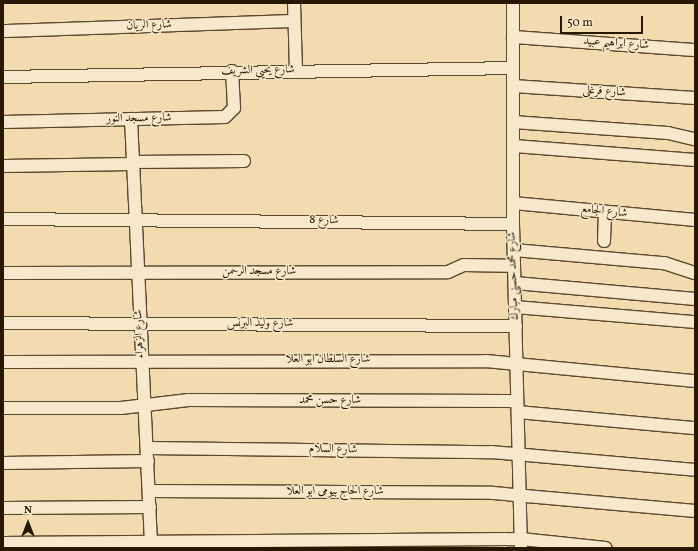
<!DOCTYPE html>
<html>
<head>
<meta charset="utf-8">
<style>
  body { margin:0 }
  #map { position:relative; width:698px; height:551px; overflow:hidden; background:#f2dcaf; font-family:Vollkorn,Amiri,serif }
  div>[style] { position:absolute }
  [style*='--x'] { left:calc(var(--x)*1px); top:calc(var(--y)*1px); width:calc(var(--w)*1px); rotate:calc(var(--a)*1deg) }
  .roads { filter:drop-shadow(1px 0 #5a482e) drop-shadow(-1px 0 #5a482e) drop-shadow(0 1px #5a482e) drop-shadow(0 -1px #5a482e) }
  .street>* { height:12px; margin:-6px; padding:0 6px; transform-origin:6px; border-radius:6px; background:#f7e8cb }
  span { translate:-50% -50%; white-space:nowrap; text-align:center; line-height:1.15; -webkit-text-stroke:3px #f7e8cb; paint-order:stroke }
  .street-label { font-size:12px; color:#271703 }
  .frame { position:absolute; inset:0; border:4px solid #271703; pointer-events:none }
  .north { position:absolute; left:8px; top:503px; width:40px; height:40px; -webkit-text-stroke:3px #f7e8cb; paint-order:stroke; rotate:0deg; font-size:11px; font-weight:700; line-height:16px; text-align:center; color:#271703 }
  .north::after { content:''; display:block; margin:auto; width:14px; height:18px; background:#271703; clip-path:polygon(50% 0,100% 100%,50% 72%,0 100%) }
  .scale { position:absolute; left:560px; top:16px; width:83px; height:18px; box-sizing:border-box; border:2px solid #271703; border-top:0; padding-left:5px; font-size:12px; line-height:14px; white-space:nowrap; color:#271703; -webkit-text-stroke:3px #f7e8cb; paint-order:stroke }
</style>
</head>
<body>
<div id="map">
  <div class="roads">
    <div class="street">
      <i style="--x:294;--y:3;--w:67;--a:88.3"></i>
      <i style="--x:513;--y:3;--w:221;--a:90"></i>
      <i style="--x:513;--y:224;--w:324;--a:88.6"></i>
      <i style="--x:3;--y:31;--w:291;--a:-2"></i>
      <i style="--x:513;--y:37;--w:182;--a:4.1"></i>
      <i style="--x:3;--y:77;--w:509;--a:-1.01"></i>
      <i style="--x:513;--y:86;--w:182;--a:3.8"></i>
      <i style="--x:131;--y:119;--w:428;--a:87.3"></i>
      <i style="--x:3;--y:122;--w:222;--a:-1.3"></i>
      <i style="--x:225;--y:117;--w:13;--a:-45"></i>
      <i style="--x:234;--y:108;--w:37;--a:-93"></i>
      <i style="--x:513;--y:122;--w:155;--a:4.1"></i>
      <i style="--x:668;--y:133;--w:28;--a:13"></i>
      <i style="--x:514;--y:146;--w:182;--a:4.4"></i>
      <i style="--x:133;--y:162;--w:111;--a:-0.5"></i>
      <i style="--x:3;--y:166;--w:130;--a:-0.9"></i>
      <i style="--x:513;--y:203;--w:183;--a:5.3"></i>
      <i style="--x:3;--y:219;--w:510;--a:0.56"></i>
      <i style="--x:604;--y:241;--w:29;--a:-88"></i>
      <i style="--x:514;--y:250;--w:151;--a:5"></i>
      <i style="--x:664;--y:263;--w:33;--a:18"></i>
      <i style="--x:3;--y:273;--w:445;--a:-0.1"></i>
      <i style="--x:448;--y:272;--w:17;--a:-24"></i>
      <i style="--x:464;--y:265;--w:50;--a:1.1"></i>
      <i style="--x:515;--y:283;--w:181;--a:5.1"></i>
      <i style="--x:515;--y:307;--w:181;--a:4.8"></i>
      <i style="--x:3;--y:323;--w:513;--a:0.34"></i>
      <i style="--x:3;--y:362;--w:483;--a:-0.1"></i>
      <i style="--x:486;--y:361;--w:210;--a:5.5"></i>
      <i style="--x:3;--y:408;--w:118;--a:0"></i>
      <i style="--x:121;--y:408;--w:68;--a:-6.7"></i>
      <i style="--x:189;--y:400;--w:328;--a:0.2"></i>
      <i style="--x:518;--y:412;--w:178;--a:5.2"></i>
      <i style="--x:147;--y:448;--w:344;--a:0.7"></i>
      <i style="--x:491;--y:452;--w:205;--a:5"></i>
      <i style="--x:3;--y:463;--w:145;--a:-0.8"></i>
      <i style="--x:150;--y:491;--w:343;--a:0.3"></i>
      <i style="--x:493;--y:493;--w:203;--a:5.1"></i>
      <i style="--x:3;--y:508;--w:147;--a:-0.4"></i>
      <i style="--x:3;--y:543;--w:518;--a:-0.44"></i>
      <i style="--x:521;--y:539;--w:85;--a:6"></i>
    </div>
  </div>
  <div class="street-label">
    <span style="left:149px;top:26px;rotate:-2deg">شارع الريان</span>
    <span style="left:616px;top:44px;rotate:4deg">شارع ابراهيم عبيد</span>
    <span style="left:258px;top:71px;rotate:-1deg">شارع يحيى الشريف</span>
    <span style="left:604px;top:92px;rotate:4deg">شارع فرغلى</span>
    <span style="left:139px;top:119px;rotate:-1deg">شارع مسجد النور</span>
    <span style="left:604px;top:212px;rotate:6deg">شارع الجامع</span>
    <span style="left:324px;top:221px;rotate:1deg">شارع 8</span>
    <span style="left:259px;top:272px">شارع مسجد الرحمن</span>
    <span style="left:514px;top:276px;rotate:-92deg">شارع محمد حسنى مبارك</span>
    <span style="left:260px;top:324px">شارع وليد البرنس</span>
    <span style="left:140px;top:334px;rotate:-92deg">شارع الزهراء</span>
    <span style="left:328px;top:360px">شارع السلطان ابو العلا</span>
    <span style="left:330px;top:401px">شارع حسن محمد</span>
    <span style="left:333px;top:450px;rotate:1deg">شارع السلام</span>
    <span style="left:335px;top:492px">شارع الحاج بيومى ابو العلا</span>
  </div>
  <div class="frame"></div>
  <div class="north">N</div>
  <div class="scale">50 m</div>
</div>
</body>
</html>
